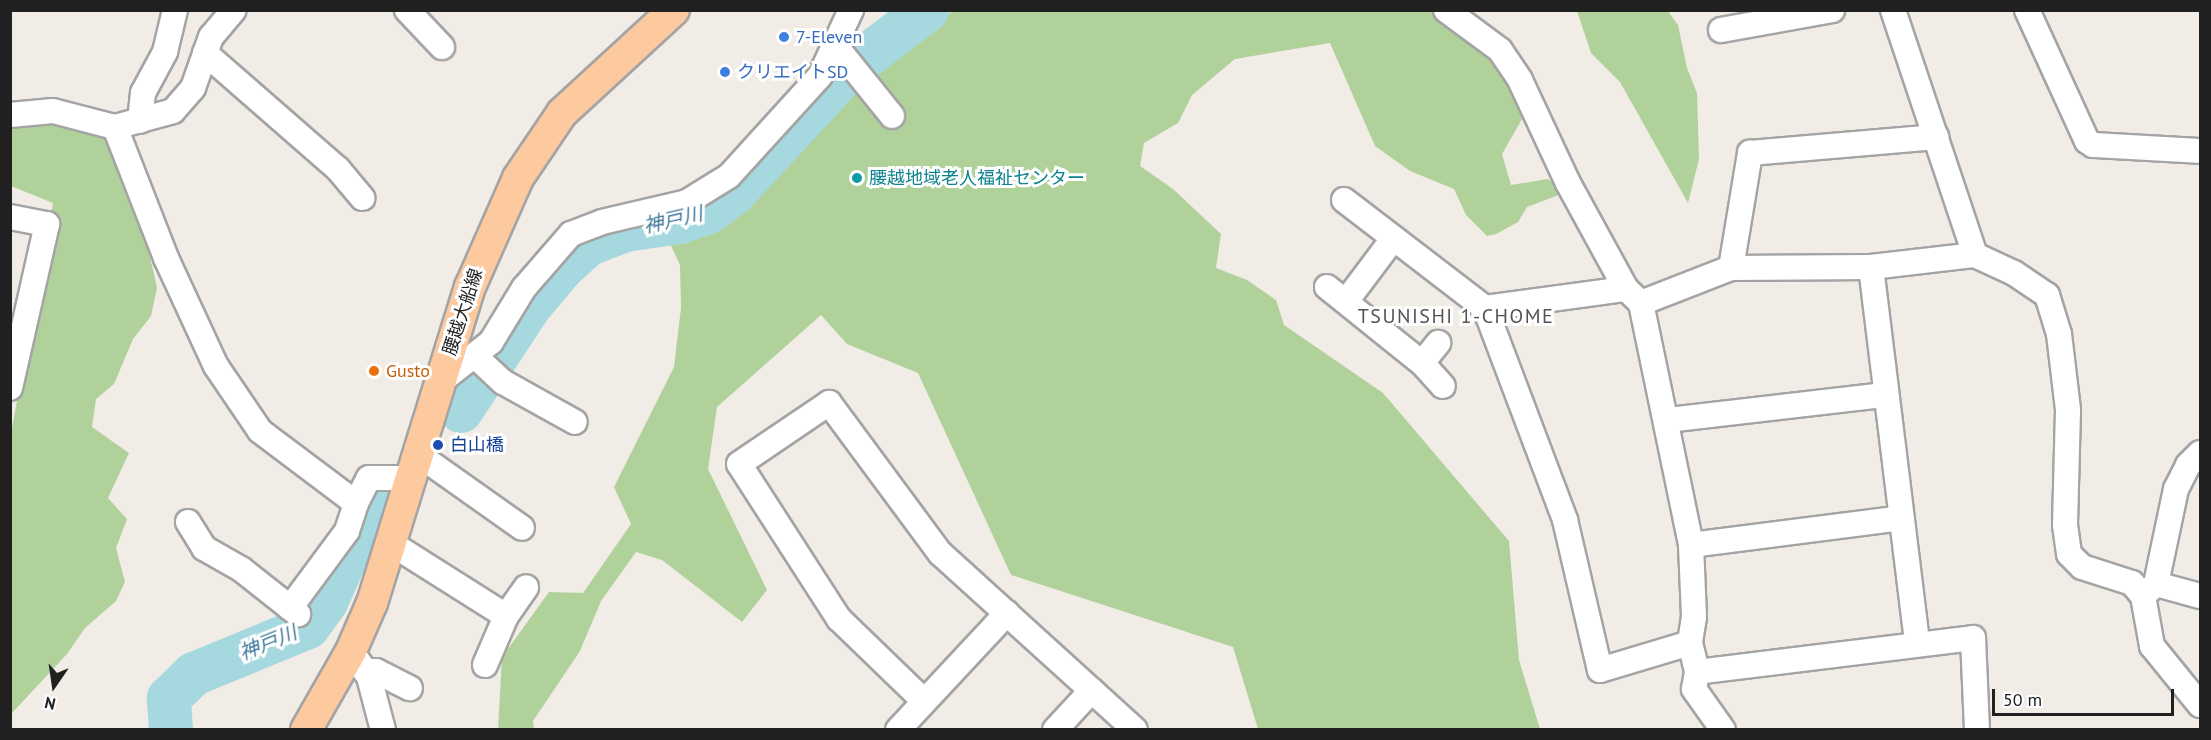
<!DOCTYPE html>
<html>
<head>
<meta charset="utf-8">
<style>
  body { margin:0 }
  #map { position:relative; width:2211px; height:740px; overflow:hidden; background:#f1ece6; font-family:"PT Sans","Noto Sans JP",sans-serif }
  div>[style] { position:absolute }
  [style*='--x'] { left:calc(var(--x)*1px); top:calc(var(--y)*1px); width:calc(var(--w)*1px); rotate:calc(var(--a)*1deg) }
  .forest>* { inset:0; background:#b1d19b }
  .river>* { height:44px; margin:-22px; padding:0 22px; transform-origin:22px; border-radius:22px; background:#a6d9df }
  .roads { filter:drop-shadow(2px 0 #a4a4a4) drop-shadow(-2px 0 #a4a4a4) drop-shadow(0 2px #a4a4a4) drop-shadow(0 -2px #a4a4a4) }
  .minor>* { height:24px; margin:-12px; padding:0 12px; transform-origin:12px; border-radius:12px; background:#fff }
  .major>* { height:30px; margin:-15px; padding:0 15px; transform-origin:15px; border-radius:15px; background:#fdc99f }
  .dots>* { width:16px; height:16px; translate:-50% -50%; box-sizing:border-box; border:3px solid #fff; border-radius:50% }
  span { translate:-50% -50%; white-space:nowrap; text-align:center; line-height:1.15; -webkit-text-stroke:6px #fff; paint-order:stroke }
  .shop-label { font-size:18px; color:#366cbe }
  .left { translate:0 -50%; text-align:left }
  .culture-label { font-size:18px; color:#0d838f }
  .street-label { font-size:18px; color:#202020 }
  .food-label { font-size:18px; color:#c56008 }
  .transit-label { font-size:18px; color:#164399 }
  .water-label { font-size:20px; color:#41799b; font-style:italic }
  .neighbourhood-label { font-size:20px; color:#535353; letter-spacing:1.5px }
  .frame { position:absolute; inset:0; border:12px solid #202020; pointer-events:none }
  .north { position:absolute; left:24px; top:656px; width:60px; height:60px; -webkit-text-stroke:4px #fff; paint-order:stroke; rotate:193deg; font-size:16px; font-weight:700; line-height:24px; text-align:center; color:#202020 }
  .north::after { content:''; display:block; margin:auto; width:21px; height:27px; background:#202020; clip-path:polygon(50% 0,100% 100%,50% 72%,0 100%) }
  .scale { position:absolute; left:1992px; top:689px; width:182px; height:27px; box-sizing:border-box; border:3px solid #202020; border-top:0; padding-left:8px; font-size:18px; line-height:21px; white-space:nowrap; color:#202020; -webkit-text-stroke:4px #fff; paint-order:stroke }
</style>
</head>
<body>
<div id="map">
  <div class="forest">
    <i style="clip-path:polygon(955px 10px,1433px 11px,1473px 29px,1512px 86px,1522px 119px,1502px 154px,1511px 185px,1548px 179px,1564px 193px,1527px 207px,1518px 222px,1496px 234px,1487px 236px,1466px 215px,1454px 189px,1410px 171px,1375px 146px,1330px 43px,1235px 59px,1192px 95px,1178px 123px,1144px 143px,1140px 166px,1173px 189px,1221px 234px,1216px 268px,1247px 280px,1276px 300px,1284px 325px,1383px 393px,1509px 541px,1519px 660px,1540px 729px,1258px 729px,1233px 647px,1011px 575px,918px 373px,847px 344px,821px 315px,717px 407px,708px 469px,767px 590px,742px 622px,662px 560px,636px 552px,601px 601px,580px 651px,533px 721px,534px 729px,498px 730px,502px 657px,549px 592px,583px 593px,631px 524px,614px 487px,674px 367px,681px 308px,680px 265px,669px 241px,695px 231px,746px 194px,876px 59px)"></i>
    <i style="clip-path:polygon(1577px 11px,1668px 11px,1678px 25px,1687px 68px,1697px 93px,1699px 159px,1688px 203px,1620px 82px,1591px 53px)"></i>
    <i style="clip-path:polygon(71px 109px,122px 133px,157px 288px,151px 316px,133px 339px,114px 384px,96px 399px,92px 427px,129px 453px,108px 498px,127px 519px,116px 548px,125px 582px,116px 601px,85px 628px,67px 654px,11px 714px,11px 434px,53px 203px,11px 186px,10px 130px)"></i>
  </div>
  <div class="river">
    <i style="--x:461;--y:411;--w:126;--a:-56.7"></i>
    <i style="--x:530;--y:306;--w:50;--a:-49.9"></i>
    <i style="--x:562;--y:268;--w:36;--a:-42"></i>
    <i style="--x:589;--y:244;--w:39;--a:-21"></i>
    <i style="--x:625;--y:230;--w:56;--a:-8.3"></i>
    <i style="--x:680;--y:222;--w:31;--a:-19"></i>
    <i style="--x:709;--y:212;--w:31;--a:-37"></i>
    <i style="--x:734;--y:193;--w:166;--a:-47.2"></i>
    <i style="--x:847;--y:71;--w:101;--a:-37.3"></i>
    <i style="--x:171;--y:730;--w:32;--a:-94"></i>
    <i style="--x:169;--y:698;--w:35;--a:-44"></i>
    <i style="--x:194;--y:674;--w:123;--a:-22.4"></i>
    <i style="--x:308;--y:627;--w:31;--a:-54"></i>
    <i style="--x:326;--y:602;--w:69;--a:-66"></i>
    <i style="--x:354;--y:539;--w:41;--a:-54"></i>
  </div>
  <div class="roads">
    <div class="minor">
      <i style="--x:407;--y:10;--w:51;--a:46.6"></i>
      <i style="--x:1446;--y:10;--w:67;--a:36.5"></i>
      <i style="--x:1500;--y:50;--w:36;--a:56"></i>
      <i style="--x:1520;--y:80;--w:114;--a:65"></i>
      <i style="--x:1568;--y:183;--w:121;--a:61.3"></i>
      <i style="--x:1626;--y:289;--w:21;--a:43"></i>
      <i style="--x:1641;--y:303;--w:247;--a:78.3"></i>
      <i style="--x:1691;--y:545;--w:72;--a:87.6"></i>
      <i style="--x:1694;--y:617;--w:26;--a:99"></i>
      <i style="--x:1690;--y:643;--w:30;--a:76"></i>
      <i style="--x:1697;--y:672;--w:17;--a:100"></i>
      <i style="--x:1694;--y:689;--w:50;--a:54.7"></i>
      <i style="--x:1893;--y:10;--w:258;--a:71.5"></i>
      <i style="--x:2027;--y:10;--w:144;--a:65.4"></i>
      <i style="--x:2087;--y:141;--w:7;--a:34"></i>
      <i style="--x:2093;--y:145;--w:107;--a:3.2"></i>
      <i style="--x:1721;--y:30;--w:113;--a:-10.2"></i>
      <i style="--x:835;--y:45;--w:91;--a:51.2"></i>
      <i style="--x:205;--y:53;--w:176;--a:41.1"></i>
      <i style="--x:338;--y:169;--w:38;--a:50"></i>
      <i style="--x:10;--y:115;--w:43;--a:-5.3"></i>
      <i style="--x:53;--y:111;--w:64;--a:14.5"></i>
      <i style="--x:115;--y:127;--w:60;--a:-15.4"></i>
      <i style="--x:173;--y:111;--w:30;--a:-49"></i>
      <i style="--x:193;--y:88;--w:54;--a:-70.6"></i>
      <i style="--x:211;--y:37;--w:35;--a:-50"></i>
      <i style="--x:140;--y:121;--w:28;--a:-84"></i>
      <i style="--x:143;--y:93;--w:47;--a:-61.8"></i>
      <i style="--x:165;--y:52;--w:43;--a:-76.6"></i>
      <i style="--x:115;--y:127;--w:141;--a:68.7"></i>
      <i style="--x:166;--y:258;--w:119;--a:65.2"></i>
      <i style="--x:216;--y:366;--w:78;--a:55.9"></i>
      <i style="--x:260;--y:431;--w:120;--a:36.9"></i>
      <i style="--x:356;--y:503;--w:28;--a:-63"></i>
      <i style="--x:369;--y:478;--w:42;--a:0"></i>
      <i style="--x:1344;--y:200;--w:178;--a:37.5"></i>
      <i style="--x:1485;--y:308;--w:227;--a:69.3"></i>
      <i style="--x:1565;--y:520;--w:154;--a:76.9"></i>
      <i style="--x:1600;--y:670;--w:94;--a:-16.7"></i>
      <i style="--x:10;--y:217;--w:38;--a:11"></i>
      <i style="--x:47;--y:224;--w:168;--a:102.7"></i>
      <i style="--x:1871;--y:267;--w:378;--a:83"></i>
      <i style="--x:1731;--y:268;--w:117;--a:-80.6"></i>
      <i style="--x:1750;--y:153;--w:187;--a:-4.9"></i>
      <i style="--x:1327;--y:287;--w:122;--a:38.7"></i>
      <i style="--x:1422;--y:363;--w:31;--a:48"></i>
      <i style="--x:1347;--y:300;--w:76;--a:-53"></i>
      <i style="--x:1641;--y:303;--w:97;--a:-21.3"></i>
      <i style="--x:1731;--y:268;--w:140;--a:-0.4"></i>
      <i style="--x:1871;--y:267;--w:105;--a:-6.6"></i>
      <i style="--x:1975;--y:255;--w:43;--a:24.8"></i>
      <i style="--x:2014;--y:273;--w:40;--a:34"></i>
      <i style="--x:2047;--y:295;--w:41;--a:72.9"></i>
      <i style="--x:2059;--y:334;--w:77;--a:83.2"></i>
      <i style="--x:2068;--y:410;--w:115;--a:91.5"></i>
      <i style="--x:2065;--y:525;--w:29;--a:82"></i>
      <i style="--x:2069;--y:554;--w:18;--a:45"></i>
      <i style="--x:2082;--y:567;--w:52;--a:17.7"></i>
      <i style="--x:2132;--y:583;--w:17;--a:50"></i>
      <i style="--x:2143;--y:596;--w:51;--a:79.8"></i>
      <i style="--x:2152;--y:646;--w:76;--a:50.9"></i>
      <i style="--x:1485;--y:308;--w:142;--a:-7.7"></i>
      <i style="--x:476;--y:357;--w:37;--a:43"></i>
      <i style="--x:503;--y:382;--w:82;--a:29.1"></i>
      <i style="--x:1422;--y:363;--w:26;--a:-51"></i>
      <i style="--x:440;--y:382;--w:65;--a:-38.1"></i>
      <i style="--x:491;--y:342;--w:63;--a:-58.6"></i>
      <i style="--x:524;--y:288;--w:72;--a:-49"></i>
      <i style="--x:571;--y:234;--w:33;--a:-21"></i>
      <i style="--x:602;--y:222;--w:87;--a:-13.2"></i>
      <i style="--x:687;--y:202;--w:49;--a:-31.8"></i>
      <i style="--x:729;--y:176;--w:135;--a:-47.7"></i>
      <i style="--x:820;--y:76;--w:73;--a:-64.8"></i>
      <i style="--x:1668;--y:420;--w:217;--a:-6.6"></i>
      <i style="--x:419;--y:455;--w:126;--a:35.3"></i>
      <i style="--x:188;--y:522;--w:31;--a:58"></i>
      <i style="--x:204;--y:548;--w:43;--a:29.6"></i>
      <i style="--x:241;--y:569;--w:73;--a:38.3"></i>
      <i style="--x:392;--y:544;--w:135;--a:32.3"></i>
      <i style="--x:1691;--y:545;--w:212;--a:-7.3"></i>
      <i style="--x:2156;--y:584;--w:46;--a:15.3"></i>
      <i style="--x:2143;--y:596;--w:18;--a:-43"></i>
      <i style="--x:2156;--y:584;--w:97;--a:-78.1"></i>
      <i style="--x:2176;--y:489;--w:27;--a:-63"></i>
      <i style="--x:2188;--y:465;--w:17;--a:-45"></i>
      <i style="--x:290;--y:608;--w:96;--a:-53.5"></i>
      <i style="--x:347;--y:531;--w:29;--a:-72"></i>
      <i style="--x:351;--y:651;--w:32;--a:55"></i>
      <i style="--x:369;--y:677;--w:55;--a:75.2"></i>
      <i style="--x:485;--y:665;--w:53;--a:-66.8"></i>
      <i style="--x:506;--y:616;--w:35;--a:-55"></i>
      <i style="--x:365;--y:671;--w:11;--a:0"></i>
      <i style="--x:376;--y:671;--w:38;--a:27"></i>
      <i style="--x:1697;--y:672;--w:278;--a:-7"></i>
      <i style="--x:1973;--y:638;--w:92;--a:87.5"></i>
      <i style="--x:924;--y:701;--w:118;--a:-136"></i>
      <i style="--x:839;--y:619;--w:184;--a:-122.8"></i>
      <i style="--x:739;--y:464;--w:109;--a:-34.1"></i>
      <i style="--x:829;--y:403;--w:187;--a:53.5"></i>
      <i style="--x:940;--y:553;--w:263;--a:42.2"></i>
      <i style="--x:898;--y:730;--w:160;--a:-47"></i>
      <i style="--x:1055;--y:730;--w:54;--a:-47.2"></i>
    </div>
    <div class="major">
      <i style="--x:306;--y:730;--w:91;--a:-60.3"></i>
      <i style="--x:351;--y:651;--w:52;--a:-66.4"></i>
      <i style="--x:372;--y:603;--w:331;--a:-72.8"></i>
      <i style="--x:470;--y:287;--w:119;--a:-66.2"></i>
      <i style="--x:518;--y:178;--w:78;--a:-55.9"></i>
      <i style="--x:562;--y:113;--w:152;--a:-42.6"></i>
    </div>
  </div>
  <div class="dots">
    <i style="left:784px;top:37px;background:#3f7fe0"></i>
    <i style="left:725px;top:72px;background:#3f7fe0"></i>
    <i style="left:857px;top:178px;background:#0f9aa8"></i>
    <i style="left:374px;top:371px;background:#e8710a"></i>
    <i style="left:438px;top:445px;background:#1a4fb4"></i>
  </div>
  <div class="shop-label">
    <span class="left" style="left:796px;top:37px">7-Eleven</span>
    <span class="left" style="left:737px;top:72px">クリエイトSD</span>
  </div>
  <div class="culture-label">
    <span class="left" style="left:869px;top:178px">腰越地域老人福祉センター</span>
  </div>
  <div class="street-label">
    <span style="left:463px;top:312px;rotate:-72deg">腰越大船線</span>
  </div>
  <div class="food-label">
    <span class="left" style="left:386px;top:371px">Gusto</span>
  </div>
  <div class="transit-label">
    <span class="left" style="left:450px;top:445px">白山橋</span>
  </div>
  <div class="water-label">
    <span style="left:673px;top:220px;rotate:-13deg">神戸川</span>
    <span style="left:268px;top:643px;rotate:-22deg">神戸川</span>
  </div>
  <div class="neighbourhood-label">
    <span style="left:1456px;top:316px">TSUNISHI 1-CHOME</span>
  </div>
  <div class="frame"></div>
  <div class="north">N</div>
  <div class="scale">50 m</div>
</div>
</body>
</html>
